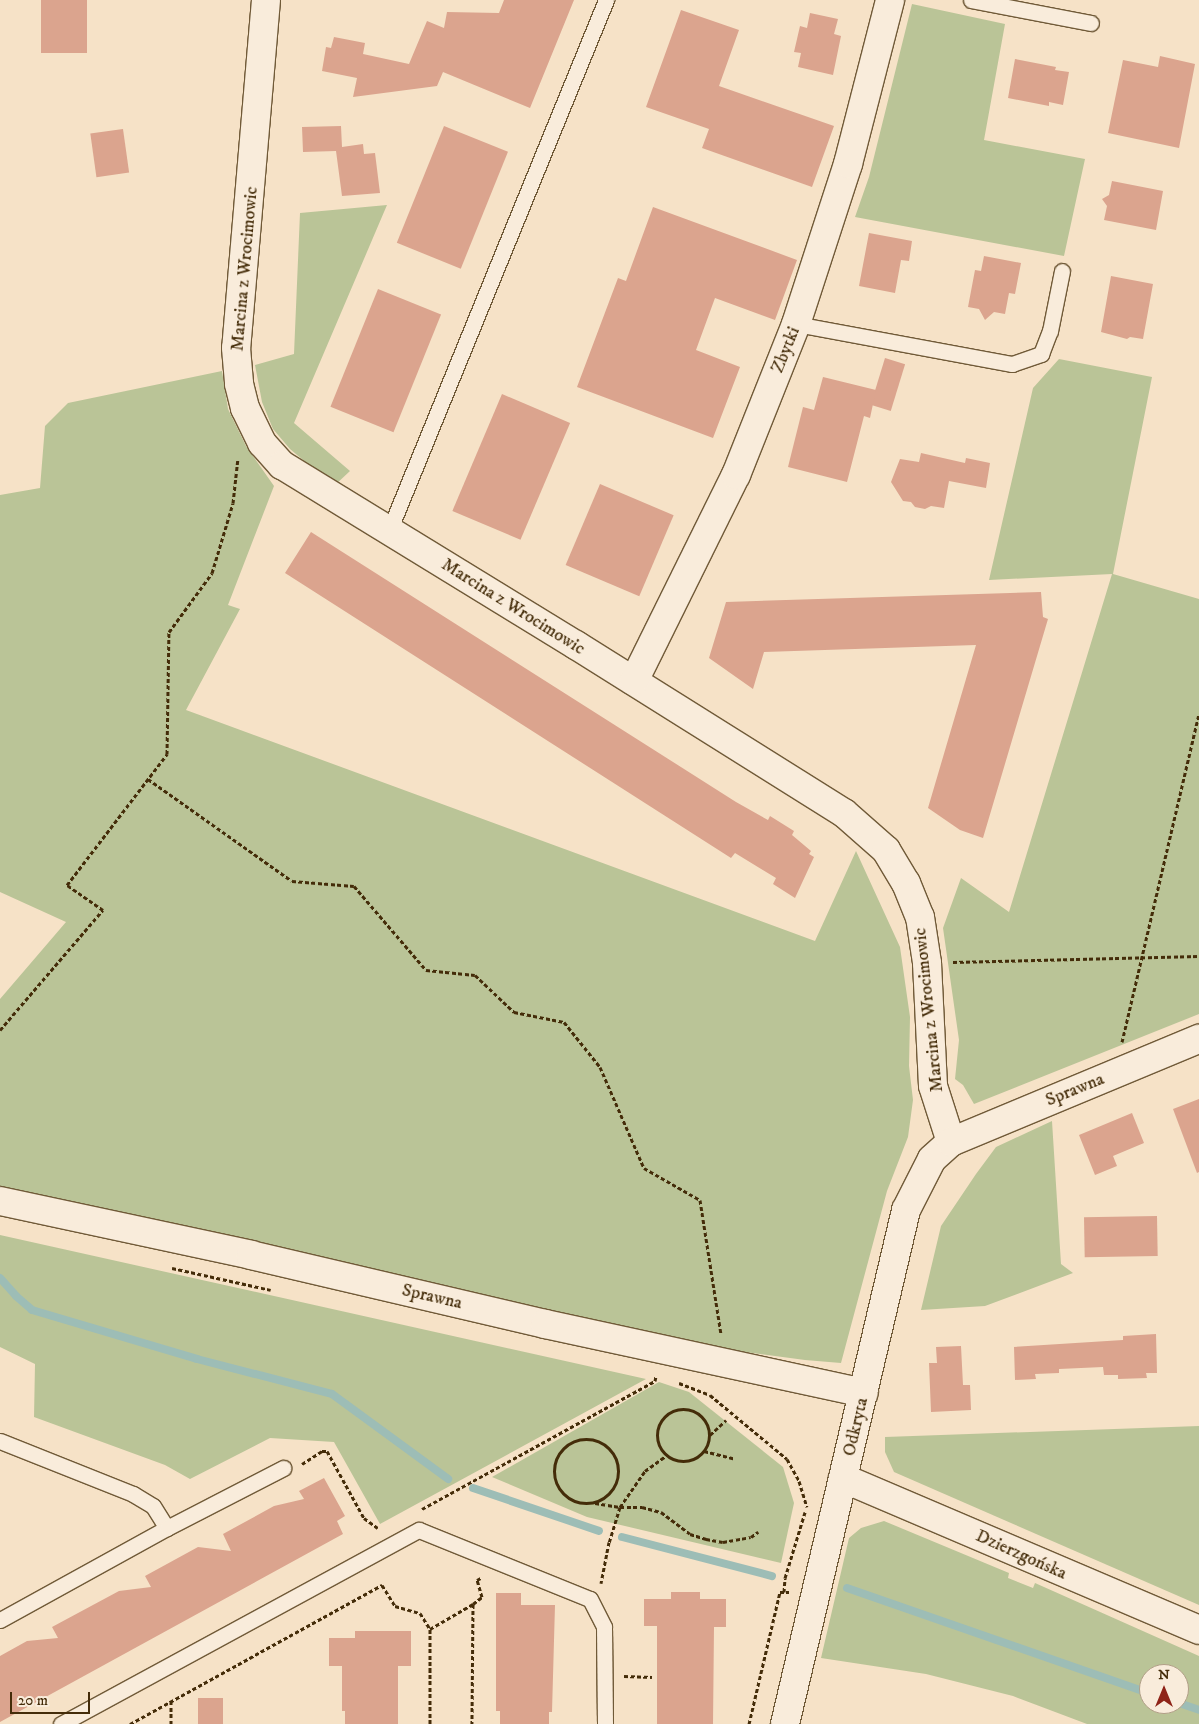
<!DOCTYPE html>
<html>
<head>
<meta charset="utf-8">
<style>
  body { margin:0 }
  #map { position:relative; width:1199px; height:1724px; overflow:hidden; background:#f6e2c7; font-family:"IM FELL DW Pica",serif }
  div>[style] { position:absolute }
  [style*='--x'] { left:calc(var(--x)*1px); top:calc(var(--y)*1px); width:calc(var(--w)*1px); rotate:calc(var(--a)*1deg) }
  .green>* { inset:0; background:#bac497 }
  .stream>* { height:8px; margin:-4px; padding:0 4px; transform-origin:4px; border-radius:4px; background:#9dbdb6 }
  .building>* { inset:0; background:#dba48e; transform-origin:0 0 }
  .path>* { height:3px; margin-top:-1.5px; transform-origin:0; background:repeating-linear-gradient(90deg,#442c09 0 4px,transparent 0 6.5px) }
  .path>.ring { margin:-1.5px; padding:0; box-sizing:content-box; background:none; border:3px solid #442c09; border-radius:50% }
  .roads { filter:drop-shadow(1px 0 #705a38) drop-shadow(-1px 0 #705a38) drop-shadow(0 1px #705a38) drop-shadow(0 -1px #705a38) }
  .lane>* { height:15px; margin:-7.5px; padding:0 7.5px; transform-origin:7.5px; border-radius:7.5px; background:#f9ecdb }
  .street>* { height:28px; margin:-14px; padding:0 14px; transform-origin:14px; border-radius:14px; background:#f9ecdb }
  span { translate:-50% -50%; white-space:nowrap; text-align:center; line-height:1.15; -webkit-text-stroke:4px #f9ecdb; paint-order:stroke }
  .street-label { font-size:18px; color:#442c09 }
  .north { position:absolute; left:1139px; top:1664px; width:50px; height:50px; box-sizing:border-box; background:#f9ecdb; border:1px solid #b19f87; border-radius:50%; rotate:0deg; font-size:14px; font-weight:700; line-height:20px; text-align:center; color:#442c09 }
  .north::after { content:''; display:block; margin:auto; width:18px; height:22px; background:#8f2418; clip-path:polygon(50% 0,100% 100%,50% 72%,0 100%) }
  .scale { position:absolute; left:10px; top:1692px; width:80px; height:22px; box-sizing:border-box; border:2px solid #442c09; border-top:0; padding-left:6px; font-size:15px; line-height:18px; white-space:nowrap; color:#442c09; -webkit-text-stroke:4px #f9ecdb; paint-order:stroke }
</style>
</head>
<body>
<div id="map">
  <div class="green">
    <i style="clip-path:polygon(912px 4px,1005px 24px,984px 140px,1085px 159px,1064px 256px,855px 217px,869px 177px)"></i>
    <i style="clip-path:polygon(387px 205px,294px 423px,350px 471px,334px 486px,290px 449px,273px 429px,262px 402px,255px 365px,294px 354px,300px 213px)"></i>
    <i style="clip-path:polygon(1059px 359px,1152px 377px,1113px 574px,1199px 599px,1199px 1014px,974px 1104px,963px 1085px,955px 1079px,959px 1040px,943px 928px,961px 878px,1009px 912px,1112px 574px,989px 580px,1033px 388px)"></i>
    <i style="clip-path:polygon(222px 371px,228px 409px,246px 446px,274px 486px,228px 605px,240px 609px,186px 710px,815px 941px,856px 851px,900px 947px,910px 1017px,909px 1066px,913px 1100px,908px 1137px,887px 1191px,841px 1363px,805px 1360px,706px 1347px,0 1191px,0 999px,66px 922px,0 892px,0 495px,40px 488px,45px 426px,68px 403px)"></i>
    <i style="clip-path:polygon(1052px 1121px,1061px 1264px,1073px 1273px,985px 1306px,921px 1310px,941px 1226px,976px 1174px,996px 1147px)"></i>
    <i style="clip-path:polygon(0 1235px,646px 1379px,380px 1524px,334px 1442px,270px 1438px,190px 1479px,165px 1465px,34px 1417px,35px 1364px,0 1347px)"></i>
    <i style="clip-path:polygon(659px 1382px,689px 1392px,783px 1467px,794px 1503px,781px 1563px,587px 1517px,492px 1477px)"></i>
    <i style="clip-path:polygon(1199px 1426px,1199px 1605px,894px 1472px,885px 1452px,885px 1437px)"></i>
    <i style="clip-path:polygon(evenodd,884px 1521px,1009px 1573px,1008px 1578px,1033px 1588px,1035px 1583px,1199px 1656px,1199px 1724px,1087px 1724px,1013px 1696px,926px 1674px,821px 1658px,849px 1538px,861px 1528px,884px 1521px,1149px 1674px,1179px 1674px,1179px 1704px,1149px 1704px,1149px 1674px)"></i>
  </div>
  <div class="stream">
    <i style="--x:0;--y:1278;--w:24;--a:48"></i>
    <i style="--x:16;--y:1296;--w:21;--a:41"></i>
    <i style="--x:32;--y:1310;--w:172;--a:16.5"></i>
    <i style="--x:197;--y:1359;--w:139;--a:14.5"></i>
    <i style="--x:332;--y:1394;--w:144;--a:36.2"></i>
    <i style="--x:473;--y:1488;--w:133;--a:18.8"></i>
    <i style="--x:622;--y:1537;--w:155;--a:14.6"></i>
    <i style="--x:847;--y:1588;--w:320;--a:19.2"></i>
    <i style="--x:1179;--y:1703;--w:21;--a:19"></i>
  </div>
  <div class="building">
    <i style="left:41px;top:0;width:46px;height:53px"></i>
    <i style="clip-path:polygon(504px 0,574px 0,530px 108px,443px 72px,437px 86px,353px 97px,357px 78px,322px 71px,326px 47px,331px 48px,334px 37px,365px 43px,363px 54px,409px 64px,427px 21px,444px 28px,447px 12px,499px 13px)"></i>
    <i style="clip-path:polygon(681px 10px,739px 30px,719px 86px,834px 126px,812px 187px,702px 148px,709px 129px,646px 107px)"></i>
    <i style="clip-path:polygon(810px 13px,838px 19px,834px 34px,841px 36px,833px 75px,798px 67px,801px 53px,794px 52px,800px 26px,807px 28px)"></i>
    <i style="clip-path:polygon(1160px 56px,1195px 64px,1179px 148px,1108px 133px,1123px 60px,1158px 67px)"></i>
    <i style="clip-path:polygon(1015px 59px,1056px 67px,1055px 70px,1069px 72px,1063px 105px,1049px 102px,1049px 106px,1008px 98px)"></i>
    <i style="clip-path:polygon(341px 126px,342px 147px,363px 144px,364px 154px,375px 153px,380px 193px,342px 196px,336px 151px,303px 152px,302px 127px)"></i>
    <i style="left:444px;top:126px;width:69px;height:126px;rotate:22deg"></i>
    <i style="left:123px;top:129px;width:44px;height:33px;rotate:82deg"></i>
    <i style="clip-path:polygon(1112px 181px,1163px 191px,1156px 230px,1104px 220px,1107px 206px,1102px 199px,1109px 195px)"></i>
    <i style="clip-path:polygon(653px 207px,797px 260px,775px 320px,715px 298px,696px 350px,740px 367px,713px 438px,577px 387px,618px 278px,626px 281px)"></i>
    <i style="clip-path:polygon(869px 233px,912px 241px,909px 261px,901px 260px,895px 293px,859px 286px)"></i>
    <i style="clip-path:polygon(984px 256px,1021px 263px,1015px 294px,1009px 293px,1005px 314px,994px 312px,985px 320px,979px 309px,968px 307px,975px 270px,981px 271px)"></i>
    <i style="clip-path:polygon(1111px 276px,1153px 284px,1143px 339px,1130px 337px,1127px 339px,1101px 332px)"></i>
    <i style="left:378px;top:289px;width:68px;height:127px;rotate:22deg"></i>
    <i style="left:885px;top:358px;width:21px;height:49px;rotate:17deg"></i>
    <i style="clip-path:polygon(823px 377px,876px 390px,870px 418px,864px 416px,847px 482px,788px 467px,803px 407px,814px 410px)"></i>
    <i style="left:502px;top:394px;width:74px;height:127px;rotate:23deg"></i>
    <i style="clip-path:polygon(921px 453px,965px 463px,966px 458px,990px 463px,986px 488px,949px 481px,944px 508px,931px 506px,925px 509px,915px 507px,911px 502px,903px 501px,891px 482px,900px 459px,919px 462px)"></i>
    <i style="left:600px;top:484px;width:80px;height:88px;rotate:23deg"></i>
    <i style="clip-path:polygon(311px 532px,736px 802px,768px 820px,770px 816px,794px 831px,792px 835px,811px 851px,809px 854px,814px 857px,795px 898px,773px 884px,776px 878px,735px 853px,731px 858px,285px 573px)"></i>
    <i style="clip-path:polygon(1041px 592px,1043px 617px,1048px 619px,983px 838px,960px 830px,928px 808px,976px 645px,764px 652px,753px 689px,709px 658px,726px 602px)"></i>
    <i style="clip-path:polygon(1199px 1099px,1199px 1172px,1197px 1173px,1173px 1109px)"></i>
    <i style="clip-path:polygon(1132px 1113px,1144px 1143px,1113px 1156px,1117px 1166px,1095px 1175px,1079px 1135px)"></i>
    <i style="left:1157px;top:1216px;width:40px;height:73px;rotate:89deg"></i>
    <i style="clip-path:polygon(1156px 1334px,1157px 1373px,1146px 1373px,1147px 1378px,1118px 1379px,1118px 1375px,1104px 1375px,1103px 1367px,1059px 1369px,1059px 1373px,1035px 1374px,1036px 1379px,1015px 1380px,1014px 1347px,1123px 1340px,1123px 1336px)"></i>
    <i style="clip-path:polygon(961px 1346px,963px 1385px,970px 1385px,971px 1410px,931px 1412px,929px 1363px,937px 1363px,936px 1347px)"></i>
    <i style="clip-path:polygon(324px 1478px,345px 1516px,337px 1521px,343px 1534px,0 1722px,0 1656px,27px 1641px,58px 1638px,52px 1627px,119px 1591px,151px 1587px,145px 1576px,198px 1547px,231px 1551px,223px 1534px,274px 1506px,304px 1499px,299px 1491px)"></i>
    <i style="clip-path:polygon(671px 1592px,700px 1592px,700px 1599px,726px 1599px,726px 1627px,714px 1627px,713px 1724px,657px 1724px,657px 1626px,644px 1626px,644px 1599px,671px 1599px)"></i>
    <i style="clip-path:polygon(496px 1593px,521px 1593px,521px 1605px,555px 1605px,552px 1712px,549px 1712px,549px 1724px,500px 1724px,500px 1711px,496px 1711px)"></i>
    <i style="clip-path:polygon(355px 1631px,411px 1631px,411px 1666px,398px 1666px,398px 1724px,345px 1724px,345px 1711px,342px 1711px,342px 1666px,329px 1666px,329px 1638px,355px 1638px)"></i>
    <i style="left:198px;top:1698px;width:25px;height:26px"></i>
  </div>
  <div class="path">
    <i style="--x:148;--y:779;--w:176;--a:35.3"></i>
    <i style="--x:292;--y:881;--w:62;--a:4.6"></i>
    <i style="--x:354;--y:886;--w:111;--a:49.4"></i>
    <i style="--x:426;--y:970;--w:49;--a:5.8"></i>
    <i style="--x:475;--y:975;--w:54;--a:43.5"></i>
    <i style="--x:514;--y:1012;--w:51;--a:11.3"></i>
    <i style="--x:564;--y:1022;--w:58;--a:51.3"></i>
    <i style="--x:600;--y:1067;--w:110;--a:66.5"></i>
    <i style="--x:644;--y:1168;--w:64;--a:29.7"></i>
    <i style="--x:700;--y:1200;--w:136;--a:81.1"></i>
    <i style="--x:953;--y:962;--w:246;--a:-1.4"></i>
    <i style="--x:0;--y:1030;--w:158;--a:-49.4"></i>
    <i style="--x:103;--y:910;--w:44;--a:-145.2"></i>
    <i style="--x:67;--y:885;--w:165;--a:-52.6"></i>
    <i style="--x:167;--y:754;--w:122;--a:-89.1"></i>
    <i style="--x:169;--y:632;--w:73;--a:-53.9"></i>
    <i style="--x:212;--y:573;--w:73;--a:-73.3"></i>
    <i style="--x:233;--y:503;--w:45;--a:-83.7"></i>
    <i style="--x:1122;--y:1042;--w:337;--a:-76.8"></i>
    <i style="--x:172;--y:1268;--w:101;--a:12.5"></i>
    <i style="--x:679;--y:1383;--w:33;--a:21"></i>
    <i style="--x:710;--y:1395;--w:100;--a:39.7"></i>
    <i style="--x:787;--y:1459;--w:25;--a:61"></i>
    <i style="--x:799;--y:1481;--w:27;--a:73"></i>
    <i class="ring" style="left:657px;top:1409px;width:49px;height:49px"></i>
    <i style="--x:710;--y:1435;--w:22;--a:-43"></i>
    <i class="ring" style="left:554px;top:1439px;width:61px;height:61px"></i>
    <i style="--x:704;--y:1451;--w:32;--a:14"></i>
    <i style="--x:302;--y:1464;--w:24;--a:-33"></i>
    <i style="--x:322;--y:1451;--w:5;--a:0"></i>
    <i style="--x:327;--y:1451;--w:77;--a:61.1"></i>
    <i style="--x:364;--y:1518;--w:17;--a:36"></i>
    <i style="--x:595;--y:1503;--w:25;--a:9"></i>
    <i style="--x:620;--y:1507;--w:37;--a:107"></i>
    <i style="--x:609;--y:1542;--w:42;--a:101"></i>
    <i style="--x:620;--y:1507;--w:22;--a:0"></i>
    <i style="--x:642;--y:1507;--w:20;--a:15"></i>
    <i style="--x:661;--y:1512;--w:36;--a:37"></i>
    <i style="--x:690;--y:1534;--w:17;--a:17"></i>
    <i style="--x:706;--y:1539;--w:17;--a:10"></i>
    <i style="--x:723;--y:1542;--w:28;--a:-10"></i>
    <i style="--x:751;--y:1537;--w:9;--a:-36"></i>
    <i style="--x:620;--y:1507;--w:44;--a:-55.2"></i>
    <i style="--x:645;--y:1471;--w:26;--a:-36"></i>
    <i style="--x:422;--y:1509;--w:266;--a:-28.8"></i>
    <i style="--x:655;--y:1381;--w:5;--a:-79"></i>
    <i style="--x:784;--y:1592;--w:14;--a:-86"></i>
    <i style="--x:785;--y:1578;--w:69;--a:-73.1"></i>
    <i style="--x:473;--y:1604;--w:11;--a:-38"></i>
    <i style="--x:482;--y:1597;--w:18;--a:-106"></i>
    <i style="--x:477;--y:1580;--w:4;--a:-27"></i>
    <i style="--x:430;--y:1629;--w:50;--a:-30.2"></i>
    <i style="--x:473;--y:1604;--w:120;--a:90.5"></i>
    <i style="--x:624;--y:1676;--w:28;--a:2"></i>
    <i style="--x:130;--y:1724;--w:288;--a:-28.9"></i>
    <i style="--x:382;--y:1585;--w:25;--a:58"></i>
    <i style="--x:395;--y:1606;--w:26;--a:16"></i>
    <i style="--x:420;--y:1613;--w:19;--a:58"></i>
    <i style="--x:430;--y:1629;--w:95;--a:90"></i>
    <i style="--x:171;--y:1724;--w:23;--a:-90"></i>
    <i style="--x:749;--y:1724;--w:136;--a:-76.8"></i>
    <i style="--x:780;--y:1592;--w:9;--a:0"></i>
  </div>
  <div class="roads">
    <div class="lane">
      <i style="--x:971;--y:0;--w:122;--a:10.9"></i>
      <i style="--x:796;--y:324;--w:220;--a:10.5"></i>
      <i style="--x:1012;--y:364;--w:31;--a:-19"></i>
      <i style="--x:1041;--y:354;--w:25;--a:-69"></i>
      <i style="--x:1050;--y:331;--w:61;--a:-78.7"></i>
      <i style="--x:389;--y:531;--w:574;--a:-67.77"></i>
      <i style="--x:0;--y:1441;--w:143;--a:21.7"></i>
      <i style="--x:133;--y:1494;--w:23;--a:31"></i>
      <i style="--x:153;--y:1506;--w:26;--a:58"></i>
      <i style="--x:0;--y:1620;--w:191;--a:-28.9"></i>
      <i style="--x:167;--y:1528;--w:131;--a:-27.3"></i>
      <i style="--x:61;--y:1724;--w:407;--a:-28.5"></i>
      <i style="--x:419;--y:1530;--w:184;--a:22"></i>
      <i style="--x:590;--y:1599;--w:31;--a:63"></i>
      <i style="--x:604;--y:1627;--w:97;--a:89.4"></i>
    </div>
    <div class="street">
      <i style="--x:266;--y:0;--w:349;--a:94.9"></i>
      <i style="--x:236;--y:348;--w:36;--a:85"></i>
      <i style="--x:239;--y:384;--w:25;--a:76"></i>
      <i style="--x:245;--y:408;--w:39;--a:64"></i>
      <i style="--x:262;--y:443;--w:30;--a:48"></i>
      <i style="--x:282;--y:465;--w:345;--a:31.5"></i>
      <i style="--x:576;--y:645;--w:316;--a:32.1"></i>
      <i style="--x:844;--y:813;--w:56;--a:41.4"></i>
      <i style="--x:886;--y:850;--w:39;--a:59"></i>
      <i style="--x:906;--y:883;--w:37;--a:68"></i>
      <i style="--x:920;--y:917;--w:47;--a:81.3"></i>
      <i style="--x:927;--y:963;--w:123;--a:87.2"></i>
      <i style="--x:933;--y:1086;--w:59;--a:72.2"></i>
      <i style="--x:634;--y:681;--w:230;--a:-63.7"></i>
      <i style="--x:736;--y:475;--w:162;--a:-68.3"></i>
      <i style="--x:796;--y:324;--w:168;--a:-72"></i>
      <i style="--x:848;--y:164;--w:169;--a:-75.6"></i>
      <i style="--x:0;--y:1201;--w:257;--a:12.1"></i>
      <i style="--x:251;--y:1255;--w:302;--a:13.2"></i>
      <i style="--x:545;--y:1324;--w:326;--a:12.2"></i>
      <i style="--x:843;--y:1478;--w:387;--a:23.1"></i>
      <i style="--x:785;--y:1724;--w:528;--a:-76.75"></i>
      <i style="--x:906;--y:1210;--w:57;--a:-63"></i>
      <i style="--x:932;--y:1159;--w:25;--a:-42"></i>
      <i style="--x:951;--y:1142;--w:269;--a:-22.6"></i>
    </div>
  </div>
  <div class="street-label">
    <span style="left:245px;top:269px;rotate:-85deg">Marcina z Wrocimowic</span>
    <span style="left:786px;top:350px;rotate:-68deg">Zbytki</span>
    <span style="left:513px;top:607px;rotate:32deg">Marcina z Wrocimowic</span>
    <span style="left:929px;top:1010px;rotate:-96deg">Marcina z Wrocimowic</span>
    <span style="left:1075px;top:1090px;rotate:-22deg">Sprawna</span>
    <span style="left:432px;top:1297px;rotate:13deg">Sprawna</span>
    <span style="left:856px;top:1427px;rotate:-77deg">Odkryta</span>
    <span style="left:1021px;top:1555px;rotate:24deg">Dzierzgońska</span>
  </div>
  <div class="north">N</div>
  <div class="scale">20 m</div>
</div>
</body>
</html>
